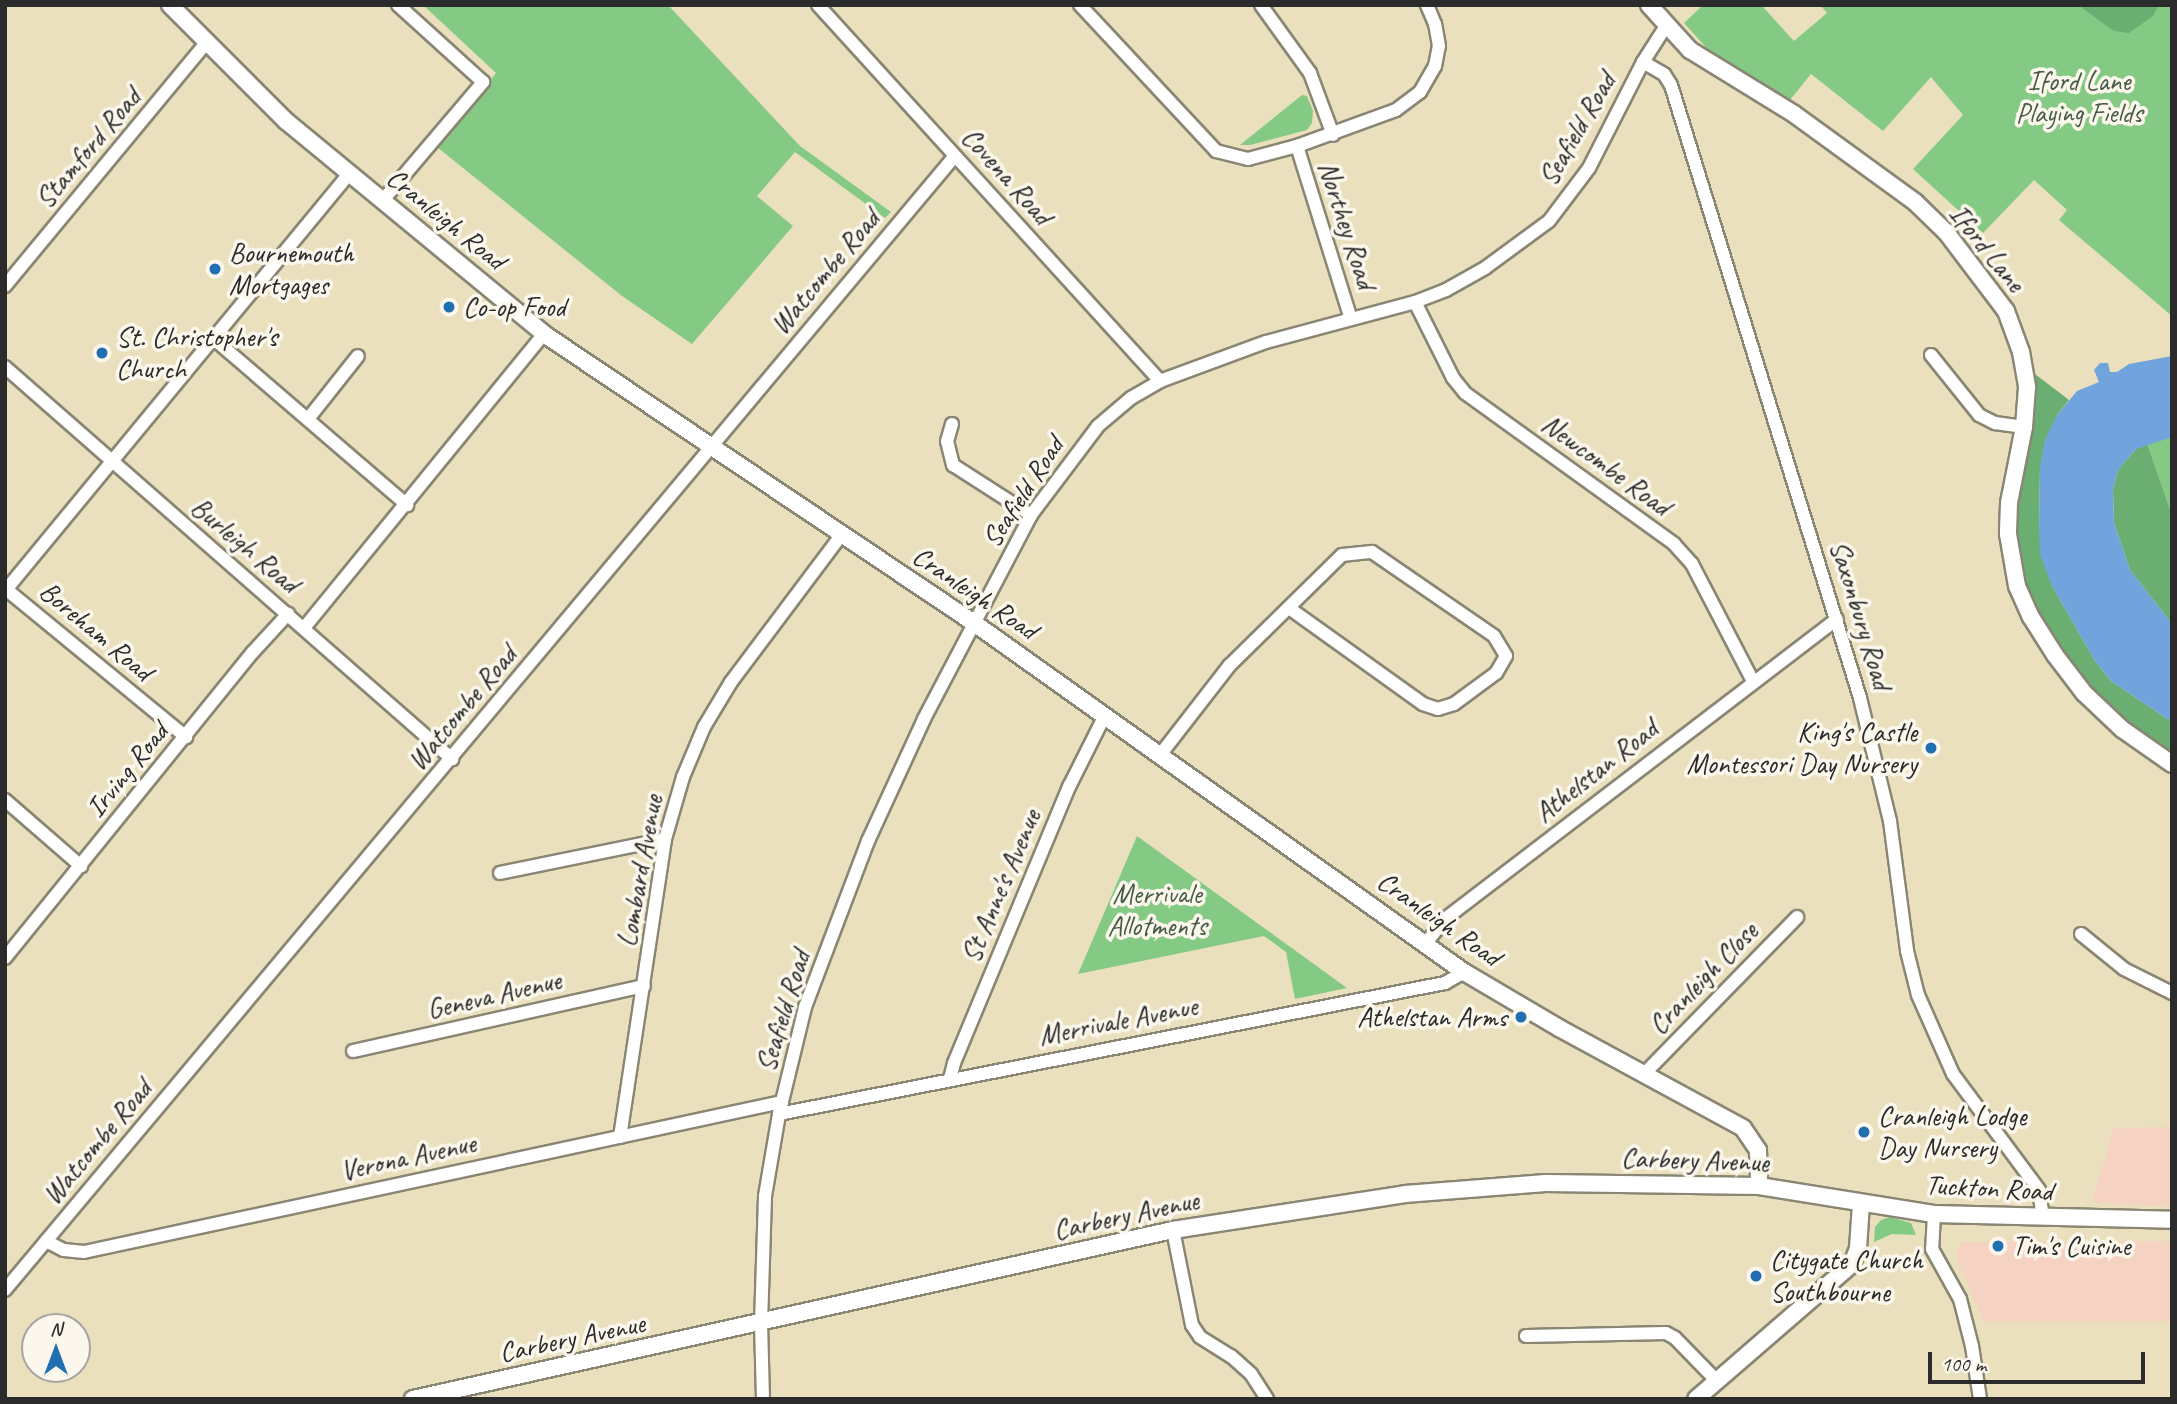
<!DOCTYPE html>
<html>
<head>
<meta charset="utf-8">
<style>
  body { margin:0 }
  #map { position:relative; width:2177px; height:1404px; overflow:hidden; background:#eae0be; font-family:Caveat,sans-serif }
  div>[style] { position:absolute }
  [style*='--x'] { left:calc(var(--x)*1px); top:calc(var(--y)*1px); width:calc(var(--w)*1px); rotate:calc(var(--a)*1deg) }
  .built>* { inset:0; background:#f5d2c2 }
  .green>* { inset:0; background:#84ca84 }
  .forest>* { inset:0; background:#6bae72 }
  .water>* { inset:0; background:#71a4dd }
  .roads { filter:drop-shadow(2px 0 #8a8674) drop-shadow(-2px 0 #8a8674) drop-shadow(0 2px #8a8674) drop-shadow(0 -2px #8a8674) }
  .minor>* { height:12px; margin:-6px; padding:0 6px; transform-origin:6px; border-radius:6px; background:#fff }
  .tertiary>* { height:16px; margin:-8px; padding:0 8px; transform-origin:8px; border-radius:8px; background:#fff }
  .dots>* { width:19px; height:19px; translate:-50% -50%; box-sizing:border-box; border:4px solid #fbf7ec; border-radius:50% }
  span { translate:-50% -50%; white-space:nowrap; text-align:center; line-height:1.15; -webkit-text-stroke:7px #fbf7ec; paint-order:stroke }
  .park-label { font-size:28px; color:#465b46 }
  .street-label { font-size:28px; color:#2b2b2b }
  .poi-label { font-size:28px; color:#2b2b2b }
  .left { translate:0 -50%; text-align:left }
  .right { translate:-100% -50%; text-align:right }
  .frame { position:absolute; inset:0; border:7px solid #2b2b2b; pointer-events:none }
  .north { position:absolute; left:21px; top:1313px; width:70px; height:70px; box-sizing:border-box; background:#fbf7ec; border:2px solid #a8a59f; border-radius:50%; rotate:0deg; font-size:19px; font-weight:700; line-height:28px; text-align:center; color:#2b2b2b }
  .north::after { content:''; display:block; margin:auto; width:24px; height:32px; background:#1f6fb2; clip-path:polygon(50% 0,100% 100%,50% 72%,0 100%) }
  .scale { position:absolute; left:1928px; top:1352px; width:217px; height:32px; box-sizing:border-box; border:4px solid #2b2b2b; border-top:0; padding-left:9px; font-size:21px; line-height:24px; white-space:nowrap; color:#2b2b2b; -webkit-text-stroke:5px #fbf7ec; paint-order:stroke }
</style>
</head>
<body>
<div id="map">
  <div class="built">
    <i style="clip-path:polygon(2172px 1127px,2172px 1207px,2092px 1202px,2114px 1128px)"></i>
    <i style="clip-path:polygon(2172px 1241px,2172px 1321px,1984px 1321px,1958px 1262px,1957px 1251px,1961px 1242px)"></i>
  </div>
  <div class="green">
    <i style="clip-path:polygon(423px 5px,668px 5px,800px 146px,891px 212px,885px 218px,795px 152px,757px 196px,793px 226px,692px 344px,622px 296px,437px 147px,496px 73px)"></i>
    <i style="clip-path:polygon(1703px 5px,1763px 7px,1794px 41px,1827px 13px,1820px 5px,2172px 5px,2172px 316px,2059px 220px,2067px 210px,2034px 180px,1983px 233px,1913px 169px,1963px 115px,1931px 77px,1883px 131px,1811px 74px,1790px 100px,1711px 53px,1684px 23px)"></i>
    <i style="clip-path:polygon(1302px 95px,1307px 96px,1313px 111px,1312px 123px,1307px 130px,1250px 145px,1240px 145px)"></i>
    <i style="clip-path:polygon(2172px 437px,2172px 515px,2147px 443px)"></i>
    <i style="clip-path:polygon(1137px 836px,1347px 988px,1295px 999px,1286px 952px,1264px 936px,1078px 974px)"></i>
    <i style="clip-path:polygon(1890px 1217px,1911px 1223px,1916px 1235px,1892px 1234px,1874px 1242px,1875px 1227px,1881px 1220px)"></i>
  </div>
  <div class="forest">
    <i style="clip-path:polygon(2078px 5px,2159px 5px,2153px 16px,2129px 33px,2114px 31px)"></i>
    <i style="clip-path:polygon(2023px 365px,2069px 400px,2057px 415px,2040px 467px,2039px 528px,2052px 586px,2095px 661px,2111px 681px,2172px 722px,2172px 764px,2153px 751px,2055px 655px,2010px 558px)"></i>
    <i style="clip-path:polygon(2147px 443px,2172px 515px,2172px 624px,2130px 570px,2114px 523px,2113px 489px,2118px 470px,2136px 449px)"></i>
  </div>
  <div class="water">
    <i style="clip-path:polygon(2172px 356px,2172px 437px,2136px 449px,2118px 470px,2113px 489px,2114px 523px,2130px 570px,2172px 624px,2172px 722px,2111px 681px,2095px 661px,2052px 586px,2040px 555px,2039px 528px,2040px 466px,2045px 440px,2057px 415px,2077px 391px,2099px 382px,2094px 370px,2100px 363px,2108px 363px,2110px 372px,2117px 372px,2129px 364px)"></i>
  </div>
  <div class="roads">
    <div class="minor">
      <i style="--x:818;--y:5;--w:508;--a:47.71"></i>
      <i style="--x:1080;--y:5;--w:200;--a:47"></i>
      <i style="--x:1216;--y:151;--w:33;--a:14"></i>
      <i style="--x:1248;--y:159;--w:51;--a:-14.9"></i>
      <i style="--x:1297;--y:146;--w:105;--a:-20"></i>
      <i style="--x:1396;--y:110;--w:30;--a:-37"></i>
      <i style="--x:1420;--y:92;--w:30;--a:-60"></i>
      <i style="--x:1435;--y:66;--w:20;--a:-79"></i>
      <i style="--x:1439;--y:46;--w:22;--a:-100"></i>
      <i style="--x:1435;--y:24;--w:21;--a:-113"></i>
      <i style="--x:1261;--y:5;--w:84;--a:54.2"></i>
      <i style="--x:1310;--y:73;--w:66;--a:69.6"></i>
      <i style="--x:1643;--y:62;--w:24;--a:30"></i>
      <i style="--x:1664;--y:74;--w:13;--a:58"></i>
      <i style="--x:1671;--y:85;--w:641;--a:72.86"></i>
      <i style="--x:1860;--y:698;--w:127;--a:76.3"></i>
      <i style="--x:1890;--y:821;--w:131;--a:82.5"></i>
      <i style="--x:1907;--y:951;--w:45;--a:76"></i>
      <i style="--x:1918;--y:995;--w:86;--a:66.1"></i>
      <i style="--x:1953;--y:1074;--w:144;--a:53.4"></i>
      <i style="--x:2039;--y:1190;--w:28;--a:82"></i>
      <i style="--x:1297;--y:146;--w:181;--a:72.7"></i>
      <i style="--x:383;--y:200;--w:155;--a:-49.7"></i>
      <i style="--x:483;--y:82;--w:115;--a:-137.8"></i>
      <i style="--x:5;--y:286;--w:318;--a:-50.4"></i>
      <i style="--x:1415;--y:302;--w:85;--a:63.4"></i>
      <i style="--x:1453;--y:378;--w:19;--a:51"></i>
      <i style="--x:1465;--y:393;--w:258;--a:35.8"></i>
      <i style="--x:1674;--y:544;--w:27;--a:48"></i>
      <i style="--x:1692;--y:564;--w:132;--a:62.5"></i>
      <i style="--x:214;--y:339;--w:255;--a:40.7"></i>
      <i style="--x:1931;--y:355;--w:77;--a:51.3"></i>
      <i style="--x:1979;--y:415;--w:18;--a:27"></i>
      <i style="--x:1995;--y:423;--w:29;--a:8"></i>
      <i style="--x:5;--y:367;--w:595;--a:41.25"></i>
      <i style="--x:308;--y:419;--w:80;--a:-51.6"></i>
      <i style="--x:952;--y:424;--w:18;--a:106"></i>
      <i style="--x:947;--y:441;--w:25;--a:76"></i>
      <i style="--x:953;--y:465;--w:93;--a:32.7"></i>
      <i style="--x:7;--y:590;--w:232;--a:39.4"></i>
      <i style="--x:5;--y:591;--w:541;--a:-50.48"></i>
      <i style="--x:304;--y:628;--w:380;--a:-50.8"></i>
      <i style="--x:1160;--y:755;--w:113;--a:-52.2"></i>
      <i style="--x:1229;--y:666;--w:158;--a:-44.5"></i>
      <i style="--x:1342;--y:555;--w:30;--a:-6"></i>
      <i style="--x:1372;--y:552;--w:148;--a:34.5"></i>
      <i style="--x:1494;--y:636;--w:23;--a:59"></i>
      <i style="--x:1506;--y:656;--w:20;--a:120"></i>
      <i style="--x:1496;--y:673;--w:52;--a:143.6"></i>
      <i style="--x:1454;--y:704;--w:17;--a:163"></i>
      <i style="--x:1438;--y:709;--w:16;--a:-162"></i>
      <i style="--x:1423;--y:704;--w:165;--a:-144.4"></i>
      <i style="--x:5;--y:800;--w:101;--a:41"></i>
      <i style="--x:500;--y:873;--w:168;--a:-11.6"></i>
      <i style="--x:2081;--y:934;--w:55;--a:39.1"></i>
      <i style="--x:2124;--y:969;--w:54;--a:26.6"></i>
      <i style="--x:1425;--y:944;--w:33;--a:-51"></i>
      <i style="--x:1446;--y:918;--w:492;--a:-37.4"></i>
      <i style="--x:5;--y:958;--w:394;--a:-51"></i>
      <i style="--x:253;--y:652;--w:52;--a:-47.4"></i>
      <i style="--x:353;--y:1051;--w:298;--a:-12.6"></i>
      <i style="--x:1645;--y:1073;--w:218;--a:-45.7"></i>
      <i style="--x:950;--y:1079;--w:16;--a:-76"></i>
      <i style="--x:954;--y:1063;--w:301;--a:-67.4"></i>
      <i style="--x:1070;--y:785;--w:78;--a:-63.4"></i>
      <i style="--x:779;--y:1114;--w:679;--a:-11.13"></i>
      <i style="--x:1445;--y:983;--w:22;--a:-30"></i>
      <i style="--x:620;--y:1137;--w:301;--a:-81.4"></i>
      <i style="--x:665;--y:839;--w:65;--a:-73.8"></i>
      <i style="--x:683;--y:777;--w:54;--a:-67.2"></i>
      <i style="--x:704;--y:727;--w:52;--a:-59"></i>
      <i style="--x:731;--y:682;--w:185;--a:-53.1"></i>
      <i style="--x:1934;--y:1214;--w:35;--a:93"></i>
      <i style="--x:1932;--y:1249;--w:57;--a:60.8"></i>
      <i style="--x:1960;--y:1299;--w:49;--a:75.7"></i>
      <i style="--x:1972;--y:1346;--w:54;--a:81.4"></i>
      <i style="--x:1173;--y:1230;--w:97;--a:78.7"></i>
      <i style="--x:1192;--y:1325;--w:14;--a:56"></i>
      <i style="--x:1200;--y:1337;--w:36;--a:32"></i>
      <i style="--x:1231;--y:1356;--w:27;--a:42"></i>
      <i style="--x:1251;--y:1374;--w:30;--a:57"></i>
      <i style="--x:46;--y:1241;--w:20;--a:27"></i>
      <i style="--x:64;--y:1250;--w:20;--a:6"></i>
      <i style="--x:84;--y:1252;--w:714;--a:-12.13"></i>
      <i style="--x:5;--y:1290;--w:1479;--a:-50.05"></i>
      <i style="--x:1526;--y:1336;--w:140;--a:-1.2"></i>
      <i style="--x:1666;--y:1333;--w:10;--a:29"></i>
      <i style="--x:1675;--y:1338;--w:59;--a:45.7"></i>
      <i style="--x:763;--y:1399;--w:75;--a:-91.5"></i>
      <i style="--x:761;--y:1324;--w:128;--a:-88.2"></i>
      <i style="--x:765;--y:1196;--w:83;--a:-80.3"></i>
      <i style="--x:779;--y:1114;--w:110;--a:-76.3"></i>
      <i style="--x:805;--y:1007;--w:178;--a:-69.2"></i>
      <i style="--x:868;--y:841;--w:134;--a:-65.3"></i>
      <i style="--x:924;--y:719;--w:230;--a:-62.3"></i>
      <i style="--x:1031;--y:515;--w:111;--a:-53"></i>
      <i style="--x:1098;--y:426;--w:43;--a:-40.3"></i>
      <i style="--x:1131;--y:398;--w:34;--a:-30"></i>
      <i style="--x:1160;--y:381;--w:113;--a:-20.2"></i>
      <i style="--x:1266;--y:342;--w:154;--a:-15"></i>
      <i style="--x:1415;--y:302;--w:33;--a:-21"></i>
      <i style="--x:1446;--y:290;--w:45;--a:-29.4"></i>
      <i style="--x:1485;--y:268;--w:79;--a:-36.3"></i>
      <i style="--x:1549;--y:221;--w:66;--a:-53"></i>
      <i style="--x:1589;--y:168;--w:119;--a:-63"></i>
      <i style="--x:1643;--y:62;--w:43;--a:-57.4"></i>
    </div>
    <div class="tertiary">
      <i style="--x:170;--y:5;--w:164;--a:45"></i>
      <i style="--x:286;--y:121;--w:335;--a:39.5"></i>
      <i style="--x:544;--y:334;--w:518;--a:33.9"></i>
      <i style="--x:974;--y:623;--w:602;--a:35.46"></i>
      <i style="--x:1464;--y:972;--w:110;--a:30.5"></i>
      <i style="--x:1559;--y:1028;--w:209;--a:28.5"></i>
      <i style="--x:1743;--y:1128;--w:27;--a:56"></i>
      <i style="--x:1758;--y:1150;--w:36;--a:88"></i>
      <i style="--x:1649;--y:5;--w:61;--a:47.7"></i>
      <i style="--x:1690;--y:50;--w:122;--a:31.6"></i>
      <i style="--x:1794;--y:114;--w:150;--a:36"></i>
      <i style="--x:1915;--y:202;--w:43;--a:44.1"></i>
      <i style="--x:1946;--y:232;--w:99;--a:52.8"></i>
      <i style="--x:2006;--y:311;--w:44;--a:69.9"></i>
      <i style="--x:2021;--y:352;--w:36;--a:80"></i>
      <i style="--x:2027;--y:387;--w:40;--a:94.3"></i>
      <i style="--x:2024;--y:427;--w:77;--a:101.2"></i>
      <i style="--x:2009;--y:503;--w:31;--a:92"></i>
      <i style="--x:2008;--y:534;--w:53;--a:80.2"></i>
      <i style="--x:2017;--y:586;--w:34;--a:66"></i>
      <i style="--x:2031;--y:617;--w:45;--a:57.7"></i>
      <i style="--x:2055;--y:655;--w:48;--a:52.7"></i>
      <i style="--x:2084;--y:693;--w:52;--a:43.5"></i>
      <i style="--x:2122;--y:729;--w:61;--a:35"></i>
      <i style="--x:413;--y:1399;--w:779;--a:-12.54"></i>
      <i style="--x:1173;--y:1230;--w:235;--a:-8.8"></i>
      <i style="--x:1405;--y:1194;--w:141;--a:-4.5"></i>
      <i style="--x:1546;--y:1183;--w:213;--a:0.8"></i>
      <i style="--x:1759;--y:1186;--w:177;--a:9.1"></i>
      <i style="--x:1934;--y:1214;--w:238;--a:1.4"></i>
      <i style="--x:1696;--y:1399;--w:206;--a:-40.9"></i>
      <i style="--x:1852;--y:1264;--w:17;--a:-69"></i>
      <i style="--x:1858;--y:1248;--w:44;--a:-86.1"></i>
    </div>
  </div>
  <div class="dots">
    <i style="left:215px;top:269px;background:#1f6fb2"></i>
    <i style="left:449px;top:307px;background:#1f6fb2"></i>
    <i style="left:102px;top:353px;background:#1f6fb2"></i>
    <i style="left:1931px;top:748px;background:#1f6fb2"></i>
    <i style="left:1521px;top:1017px;background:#1f6fb2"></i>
    <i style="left:1864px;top:1132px;background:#1f6fb2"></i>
    <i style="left:1998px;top:1246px;background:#1f6fb2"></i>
    <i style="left:1756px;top:1276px;background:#1f6fb2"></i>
  </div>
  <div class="park-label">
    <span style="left:2079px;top:97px">Iford Lane<br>Playing Fields</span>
    <span style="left:1157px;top:910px">Merrivale<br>Allotments</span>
  </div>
  <div class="street-label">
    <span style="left:1577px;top:129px;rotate:-60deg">Seafield Road</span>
    <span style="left:88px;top:148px;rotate:-50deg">Stamford Road</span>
    <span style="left:1007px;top:176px;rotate:48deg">Covena Road</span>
    <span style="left:446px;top:219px;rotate:39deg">Cranleigh Road</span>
    <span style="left:1347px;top:225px;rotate:72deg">Northey Road</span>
    <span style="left:1987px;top:248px;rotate:51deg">Iford Lane</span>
    <span style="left:825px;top:272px;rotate:-50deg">Watcombe Road</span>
    <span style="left:1606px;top:465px;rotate:36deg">Newcombe Road</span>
    <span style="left:1023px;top:492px;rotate:-57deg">Seafield Road</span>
    <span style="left:245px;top:545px;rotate:40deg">Burleigh Road</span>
    <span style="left:975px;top:593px;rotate:34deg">Cranleigh Road</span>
    <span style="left:1861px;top:615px;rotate:73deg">Saxonbury Road</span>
    <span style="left:96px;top:631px;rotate:40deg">Boreham Road</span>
    <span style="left:462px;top:708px;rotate:-50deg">Watcombe Road</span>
    <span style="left:127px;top:770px;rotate:-51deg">Irving Road</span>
    <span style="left:1596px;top:771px;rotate:-38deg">Athelstan Road</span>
    <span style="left:640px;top:871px;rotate:-80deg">Lombard Avenue</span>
    <span style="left:1001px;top:886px;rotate:-67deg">St Anne's Avenue</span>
    <span style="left:1439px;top:919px;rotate:35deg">Cranleigh Road</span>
    <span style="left:1703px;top:978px;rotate:-46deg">Cranleigh Close</span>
    <span style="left:494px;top:995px;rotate:-13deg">Geneva Avenue</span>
    <span style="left:783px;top:1011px;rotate:-73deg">Seafield Road</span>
    <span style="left:1118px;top:1021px;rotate:-11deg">Merrivale Avenue</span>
    <span style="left:97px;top:1142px;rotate:-50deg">Watcombe Road</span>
    <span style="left:408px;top:1157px;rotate:-12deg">Verona Avenue</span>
    <span style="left:1695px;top:1160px;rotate:2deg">Carbery Avenue</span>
    <span style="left:1989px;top:1188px;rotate:3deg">Tuckton Road</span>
    <span style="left:1126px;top:1215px;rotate:-12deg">Carbery Avenue</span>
    <span style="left:572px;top:1338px;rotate:-12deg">Carbery Avenue</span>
  </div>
  <div class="poi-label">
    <span class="left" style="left:229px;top:269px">Bournemouth<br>Mortgages</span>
    <span class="left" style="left:463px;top:307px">Co-op Food</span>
    <span class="left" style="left:116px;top:353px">St. Christopher's<br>Church</span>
    <span class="right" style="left:1917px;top:748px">King's Castle<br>Montessori Day Nursery</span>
    <span class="right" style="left:1507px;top:1017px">Athelstan Arms</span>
    <span class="left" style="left:1878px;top:1132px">Cranleigh Lodge<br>Day Nursery</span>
    <span class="left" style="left:2012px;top:1246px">Tim's Cuisine</span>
    <span class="left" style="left:1770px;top:1276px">Citygate Church<br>Southbourne</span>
  </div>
  <div class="frame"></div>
  <div class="north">N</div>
  <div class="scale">100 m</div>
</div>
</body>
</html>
